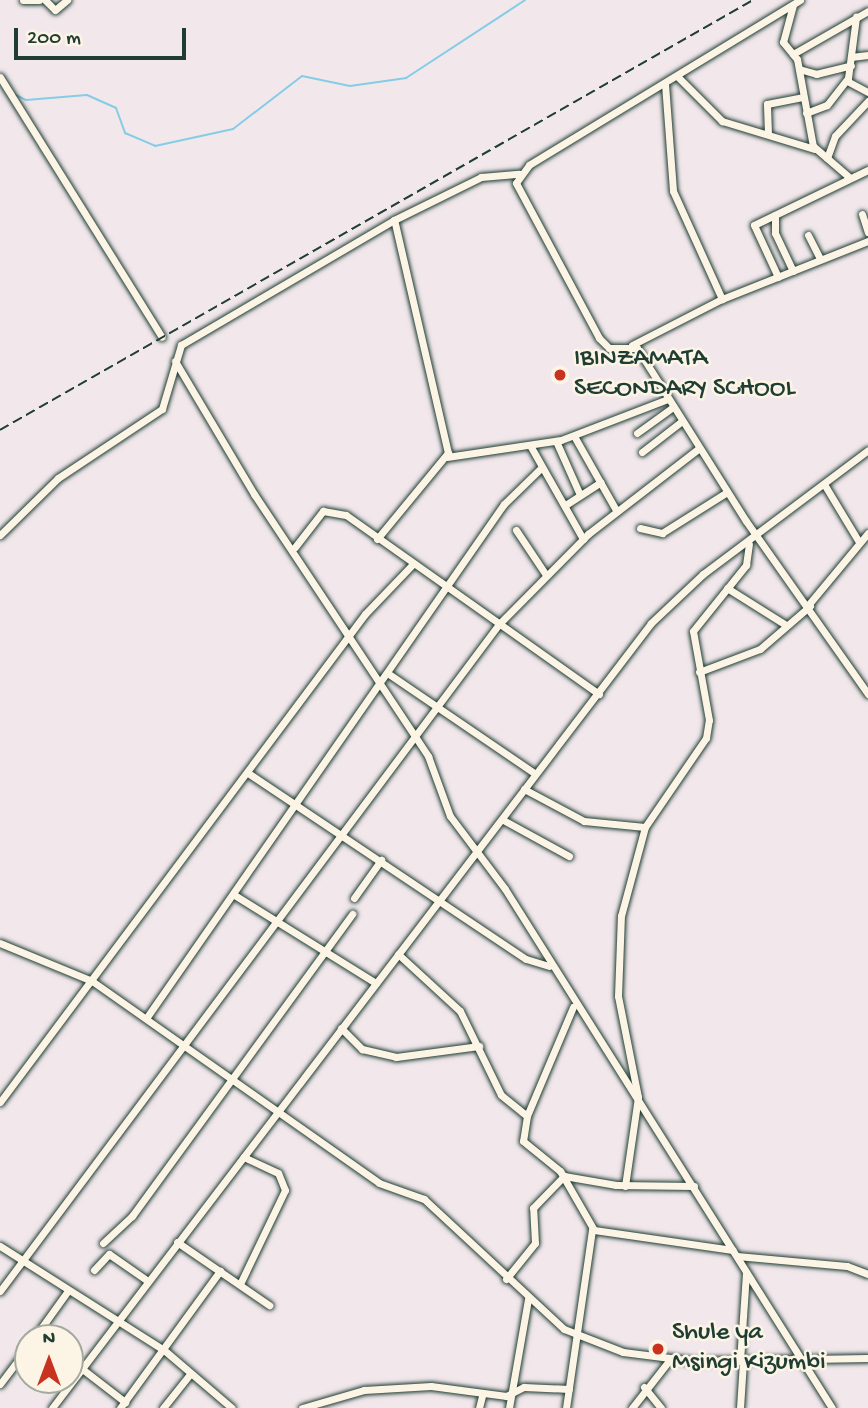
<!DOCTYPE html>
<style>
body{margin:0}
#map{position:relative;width:868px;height:1408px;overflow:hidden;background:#f2e8ec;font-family:"Gochi Hand",sans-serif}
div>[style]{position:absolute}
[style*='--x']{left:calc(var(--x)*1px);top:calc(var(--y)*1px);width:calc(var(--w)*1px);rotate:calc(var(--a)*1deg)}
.stream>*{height:2px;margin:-1px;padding:0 1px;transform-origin:1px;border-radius:1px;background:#85cce6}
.roads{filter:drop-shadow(0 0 2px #1f3d34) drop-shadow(0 0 2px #1f3d34)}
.minor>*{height:7px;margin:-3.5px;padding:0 3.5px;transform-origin:3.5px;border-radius:3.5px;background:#fcf5e5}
.rail>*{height:2px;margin-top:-1px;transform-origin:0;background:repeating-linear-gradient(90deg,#1f3d34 0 10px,transparent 0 15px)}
.dots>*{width:19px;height:19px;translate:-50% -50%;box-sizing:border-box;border:4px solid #fcf5e5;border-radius:50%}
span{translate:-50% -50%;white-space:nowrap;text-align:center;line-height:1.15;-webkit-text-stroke:5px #fcf5e5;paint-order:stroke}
.poi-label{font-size:26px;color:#1f3d34}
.left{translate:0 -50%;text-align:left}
.north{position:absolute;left:14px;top:1324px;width:70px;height:70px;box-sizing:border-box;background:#fcf5e5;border:2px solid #a4ab9e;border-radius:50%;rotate:0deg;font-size:19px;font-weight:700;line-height:28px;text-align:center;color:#1f3d34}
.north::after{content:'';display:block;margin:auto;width:24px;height:32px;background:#c8321e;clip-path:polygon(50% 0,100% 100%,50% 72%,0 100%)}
.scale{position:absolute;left:14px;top:28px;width:172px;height:32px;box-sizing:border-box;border:4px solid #1f3d34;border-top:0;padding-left:9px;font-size:21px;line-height:24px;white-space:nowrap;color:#1f3d34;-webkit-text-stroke:5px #fcf5e5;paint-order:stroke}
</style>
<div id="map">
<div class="stream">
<i style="--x:14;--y:94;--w:13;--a:27"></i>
<i style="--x:26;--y:100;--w:61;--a:-4.7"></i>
<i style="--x:87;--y:95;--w:32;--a:24"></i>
<i style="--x:116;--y:108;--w:27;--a:70"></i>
<i style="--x:125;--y:133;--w:33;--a:23"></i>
<i style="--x:155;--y:146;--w:80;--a:-12.3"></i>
<i style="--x:233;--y:129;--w:87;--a:-37.5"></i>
<i style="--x:302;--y:76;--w:49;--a:11.8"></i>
<i style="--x:350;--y:86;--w:57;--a:-8.1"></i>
<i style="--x:406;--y:78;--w:142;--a:-33.2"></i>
</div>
<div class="roads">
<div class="minor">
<i style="--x:23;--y:0;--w:16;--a:0"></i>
<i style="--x:45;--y:0;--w:14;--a:45"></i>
<i style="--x:55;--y:10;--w:16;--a:-40"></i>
<i style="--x:800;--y:0;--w:317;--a:148.7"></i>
<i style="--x:529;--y:165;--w:22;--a:126"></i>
<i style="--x:516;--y:183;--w:176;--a:61.8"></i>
<i style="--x:599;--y:338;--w:14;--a:45"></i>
<i style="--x:609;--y:348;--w:28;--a:0"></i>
<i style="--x:637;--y:348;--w:204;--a:57.8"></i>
<i style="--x:746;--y:521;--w:212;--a:54.8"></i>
<i style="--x:793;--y:5;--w:38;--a:105"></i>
<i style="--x:783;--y:42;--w:22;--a:51"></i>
<i style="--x:797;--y:59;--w:88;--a:79.6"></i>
<i style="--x:813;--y:146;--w:48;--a:40.7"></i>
<i style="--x:793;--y:54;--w:86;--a:-29.8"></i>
<i style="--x:851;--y:57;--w:17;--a:-7"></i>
<i style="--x:799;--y:69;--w:18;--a:16"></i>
<i style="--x:816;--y:74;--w:36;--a:-14"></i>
<i style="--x:677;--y:76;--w:64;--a:45"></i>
<i style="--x:722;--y:121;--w:97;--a:16.8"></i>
<i style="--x:0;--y:77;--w:306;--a:58.1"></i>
<i style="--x:847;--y:81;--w:24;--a:28"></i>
<i style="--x:665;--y:84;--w:107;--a:85.7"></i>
<i style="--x:673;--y:191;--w:119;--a:65.6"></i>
<i style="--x:806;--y:113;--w:22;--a:-21"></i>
<i style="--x:827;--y:105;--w:34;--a:-52"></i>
<i style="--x:848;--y:78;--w:62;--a:-82.5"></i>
<i style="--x:768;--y:134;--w:30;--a:-92"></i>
<i style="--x:767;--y:104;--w:36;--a:-11"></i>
<i style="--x:827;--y:158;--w:23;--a:-70"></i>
<i style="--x:835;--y:136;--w:48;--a:-46.7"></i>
<i style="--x:862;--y:214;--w:19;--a:72"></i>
<i style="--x:775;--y:215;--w:18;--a:90"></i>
<i style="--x:775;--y:233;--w:42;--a:64.7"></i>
<i style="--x:808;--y:235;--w:27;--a:63"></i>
<i style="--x:778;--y:277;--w:57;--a:-114.8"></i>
<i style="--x:754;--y:225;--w:127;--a:-25.8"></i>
<i style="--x:632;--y:345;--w:101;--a:-27.1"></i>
<i style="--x:722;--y:299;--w:157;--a:-21.7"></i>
<i style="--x:175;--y:361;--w:155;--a:59.3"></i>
<i style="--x:254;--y:494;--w:315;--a:56.4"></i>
<i style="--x:428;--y:756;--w:64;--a:69.9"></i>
<i style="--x:450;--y:816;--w:91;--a:53"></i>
<i style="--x:505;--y:889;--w:613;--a:57.79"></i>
<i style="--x:637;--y:433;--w:44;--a:-35.8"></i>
<i style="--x:574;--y:436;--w:85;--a:60.4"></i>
<i style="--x:556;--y:441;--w:59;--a:66"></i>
<i style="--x:531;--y:447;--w:106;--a:60.5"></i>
<i style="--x:642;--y:452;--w:51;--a:-37.8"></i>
<i style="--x:447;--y:457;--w:115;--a:-8.5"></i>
<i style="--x:561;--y:440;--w:115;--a:-21"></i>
<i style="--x:824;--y:484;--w:68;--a:58.9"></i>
<i style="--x:567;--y:504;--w:40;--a:-32.9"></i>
<i style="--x:640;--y:528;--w:23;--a:13"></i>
<i style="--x:662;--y:533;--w:77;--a:-32.2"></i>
<i style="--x:516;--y:530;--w:54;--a:56.3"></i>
<i style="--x:0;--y:535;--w:81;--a:-44.5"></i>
<i style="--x:58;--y:478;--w:125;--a:-33.6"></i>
<i style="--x:162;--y:409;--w:67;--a:-73.5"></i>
<i style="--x:181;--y:345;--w:247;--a:-30.4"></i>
<i style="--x:394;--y:220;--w:97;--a:-26.3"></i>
<i style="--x:481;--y:177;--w:38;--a:-5"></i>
<i style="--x:377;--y:539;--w:112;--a:-50.5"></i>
<i style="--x:448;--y:453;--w:239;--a:-103"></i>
<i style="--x:295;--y:547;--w:46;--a:-52.1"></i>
<i style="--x:323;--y:511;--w:23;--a:10"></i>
<i style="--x:346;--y:515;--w:310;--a:35.3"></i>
<i style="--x:727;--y:588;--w:70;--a:32.1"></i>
<i style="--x:809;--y:604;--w:92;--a:-50.3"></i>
<i style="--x:699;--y:672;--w:65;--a:-20.7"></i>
<i style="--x:760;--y:649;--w:66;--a:-40.7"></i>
<i style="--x:389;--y:674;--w:176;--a:34.3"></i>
<i style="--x:248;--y:773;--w:334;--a:33.8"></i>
<i style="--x:526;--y:959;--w:24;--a:17"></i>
<i style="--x:524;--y:789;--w:68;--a:28.1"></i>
<i style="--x:584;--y:821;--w:61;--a:5.6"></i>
<i style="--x:505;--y:821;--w:73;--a:28.7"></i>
<i style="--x:236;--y:896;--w:165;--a:31.9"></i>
<i style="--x:354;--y:898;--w:47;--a:-54.6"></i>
<i style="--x:0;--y:943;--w:100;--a:22.4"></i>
<i style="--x:92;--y:981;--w:351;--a:35.1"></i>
<i style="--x:379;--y:1183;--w:48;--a:19.6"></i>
<i style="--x:424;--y:1199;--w:191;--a:42.9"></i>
<i style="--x:564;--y:1329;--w:63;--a:21.3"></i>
<i style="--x:623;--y:1352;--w:71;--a:7.3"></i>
<i style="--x:693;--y:1361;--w:175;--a:-1"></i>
<i style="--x:398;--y:954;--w:84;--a:42.6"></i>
<i style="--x:460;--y:1011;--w:93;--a:64"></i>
<i style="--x:501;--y:1095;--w:33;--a:39"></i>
<i style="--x:573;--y:1007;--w:118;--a:112.9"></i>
<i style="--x:527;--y:1116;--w:25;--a:99"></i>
<i style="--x:523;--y:1141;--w:48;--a:39"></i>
<i style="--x:560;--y:1171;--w:68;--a:60"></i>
<i style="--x:594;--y:1230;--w:140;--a:8.2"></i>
<i style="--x:147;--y:1017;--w:625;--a:-55.17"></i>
<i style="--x:504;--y:504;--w:52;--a:-44.2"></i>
<i style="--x:341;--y:1028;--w:30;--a:45"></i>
<i style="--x:362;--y:1049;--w:35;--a:13"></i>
<i style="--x:396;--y:1057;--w:84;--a:-7.5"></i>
<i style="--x:0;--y:1102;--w:609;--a:-53.21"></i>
<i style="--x:365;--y:614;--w:69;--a:-46.2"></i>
<i style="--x:625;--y:1186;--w:90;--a:-81.7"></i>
<i style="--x:638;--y:1097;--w:103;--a:-101.2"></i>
<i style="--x:618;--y:996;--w:80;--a:-87.9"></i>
<i style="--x:621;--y:916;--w:92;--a:-74.9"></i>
<i style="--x:645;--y:827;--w:108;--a:-55.6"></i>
<i style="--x:706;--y:738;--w:18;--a:-81"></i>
<i style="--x:709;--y:720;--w:90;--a:-100.2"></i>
<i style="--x:693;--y:631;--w:85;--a:-51.2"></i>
<i style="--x:746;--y:565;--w:21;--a:-82"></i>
<i style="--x:177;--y:1242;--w:112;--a:34.4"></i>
<i style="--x:103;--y:1243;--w:40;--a:-43"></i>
<i style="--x:132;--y:1216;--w:374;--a:-53.9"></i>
<i style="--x:0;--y:1246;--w:194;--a:32.4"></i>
<i style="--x:164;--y:1350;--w:89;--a:40.5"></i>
<i style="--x:737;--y:1256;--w:110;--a:5.2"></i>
<i style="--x:847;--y:1266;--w:22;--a:21"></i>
<i style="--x:94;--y:1270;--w:22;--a:-47"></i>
<i style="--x:109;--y:1254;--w:47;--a:34.7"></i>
<i style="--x:506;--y:1279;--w:46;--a:-51.1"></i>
<i style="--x:535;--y:1243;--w:35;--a:-93"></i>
<i style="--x:533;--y:1208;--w:45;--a:-45.9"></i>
<i style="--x:564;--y:1176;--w:53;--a:9.8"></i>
<i style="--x:616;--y:1185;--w:78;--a:0.7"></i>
<i style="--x:240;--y:1284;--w:104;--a:-64.4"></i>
<i style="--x:285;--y:1190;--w:18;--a:-112"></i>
<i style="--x:278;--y:1173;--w:38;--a:-155"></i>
<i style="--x:0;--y:1291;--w:833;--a:-53.2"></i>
<i style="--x:499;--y:624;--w:127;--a:-45.3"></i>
<i style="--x:588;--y:534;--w:139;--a:-37.7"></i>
<i style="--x:34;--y:1338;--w:57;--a:-54.3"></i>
<i style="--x:740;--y:1361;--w:88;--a:-86.1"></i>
<i style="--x:81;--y:1368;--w:56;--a:37.7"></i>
<i style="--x:0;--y:1384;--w:46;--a:-52.9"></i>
<i style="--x:644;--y:1387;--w:27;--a:51"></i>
<i style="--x:52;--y:1408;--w:987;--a:-52.65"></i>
<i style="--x:651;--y:623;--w:71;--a:-43.3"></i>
<i style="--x:703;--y:574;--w:206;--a:-36.9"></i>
<i style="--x:120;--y:1408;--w:170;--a:-53.9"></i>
<i style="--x:163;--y:1408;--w:43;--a:-51.5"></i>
<i style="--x:302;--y:1408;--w:65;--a:-16.2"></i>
<i style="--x:364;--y:1390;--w:67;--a:-3.4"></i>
<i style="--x:431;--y:1386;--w:76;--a:7.6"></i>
<i style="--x:506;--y:1396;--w:20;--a:-27"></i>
<i style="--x:524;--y:1387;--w:45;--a:2.5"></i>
<i style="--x:479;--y:1408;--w:12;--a:-76"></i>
<i style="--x:509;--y:1408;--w:111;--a:-80.1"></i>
<i style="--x:566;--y:1408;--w:181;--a:-81.7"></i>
<i style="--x:632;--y:1408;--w:63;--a:-52"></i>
<i style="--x:740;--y:1408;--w:47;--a:-86.3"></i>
</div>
</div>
<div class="rail">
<i style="--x:0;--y:430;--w:867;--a:-29.73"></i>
</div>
<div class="dots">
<i style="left:560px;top:375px;background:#c8321e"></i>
<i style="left:658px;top:1349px;background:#c8321e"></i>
</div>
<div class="poi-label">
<span class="left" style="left:574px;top:375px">IBINZAMATA<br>SECONDARY SCHOOL</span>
<span class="left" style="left:672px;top:1349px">Shule ya<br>Msingi Kizumbi</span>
</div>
<div class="north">N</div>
<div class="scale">200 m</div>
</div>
